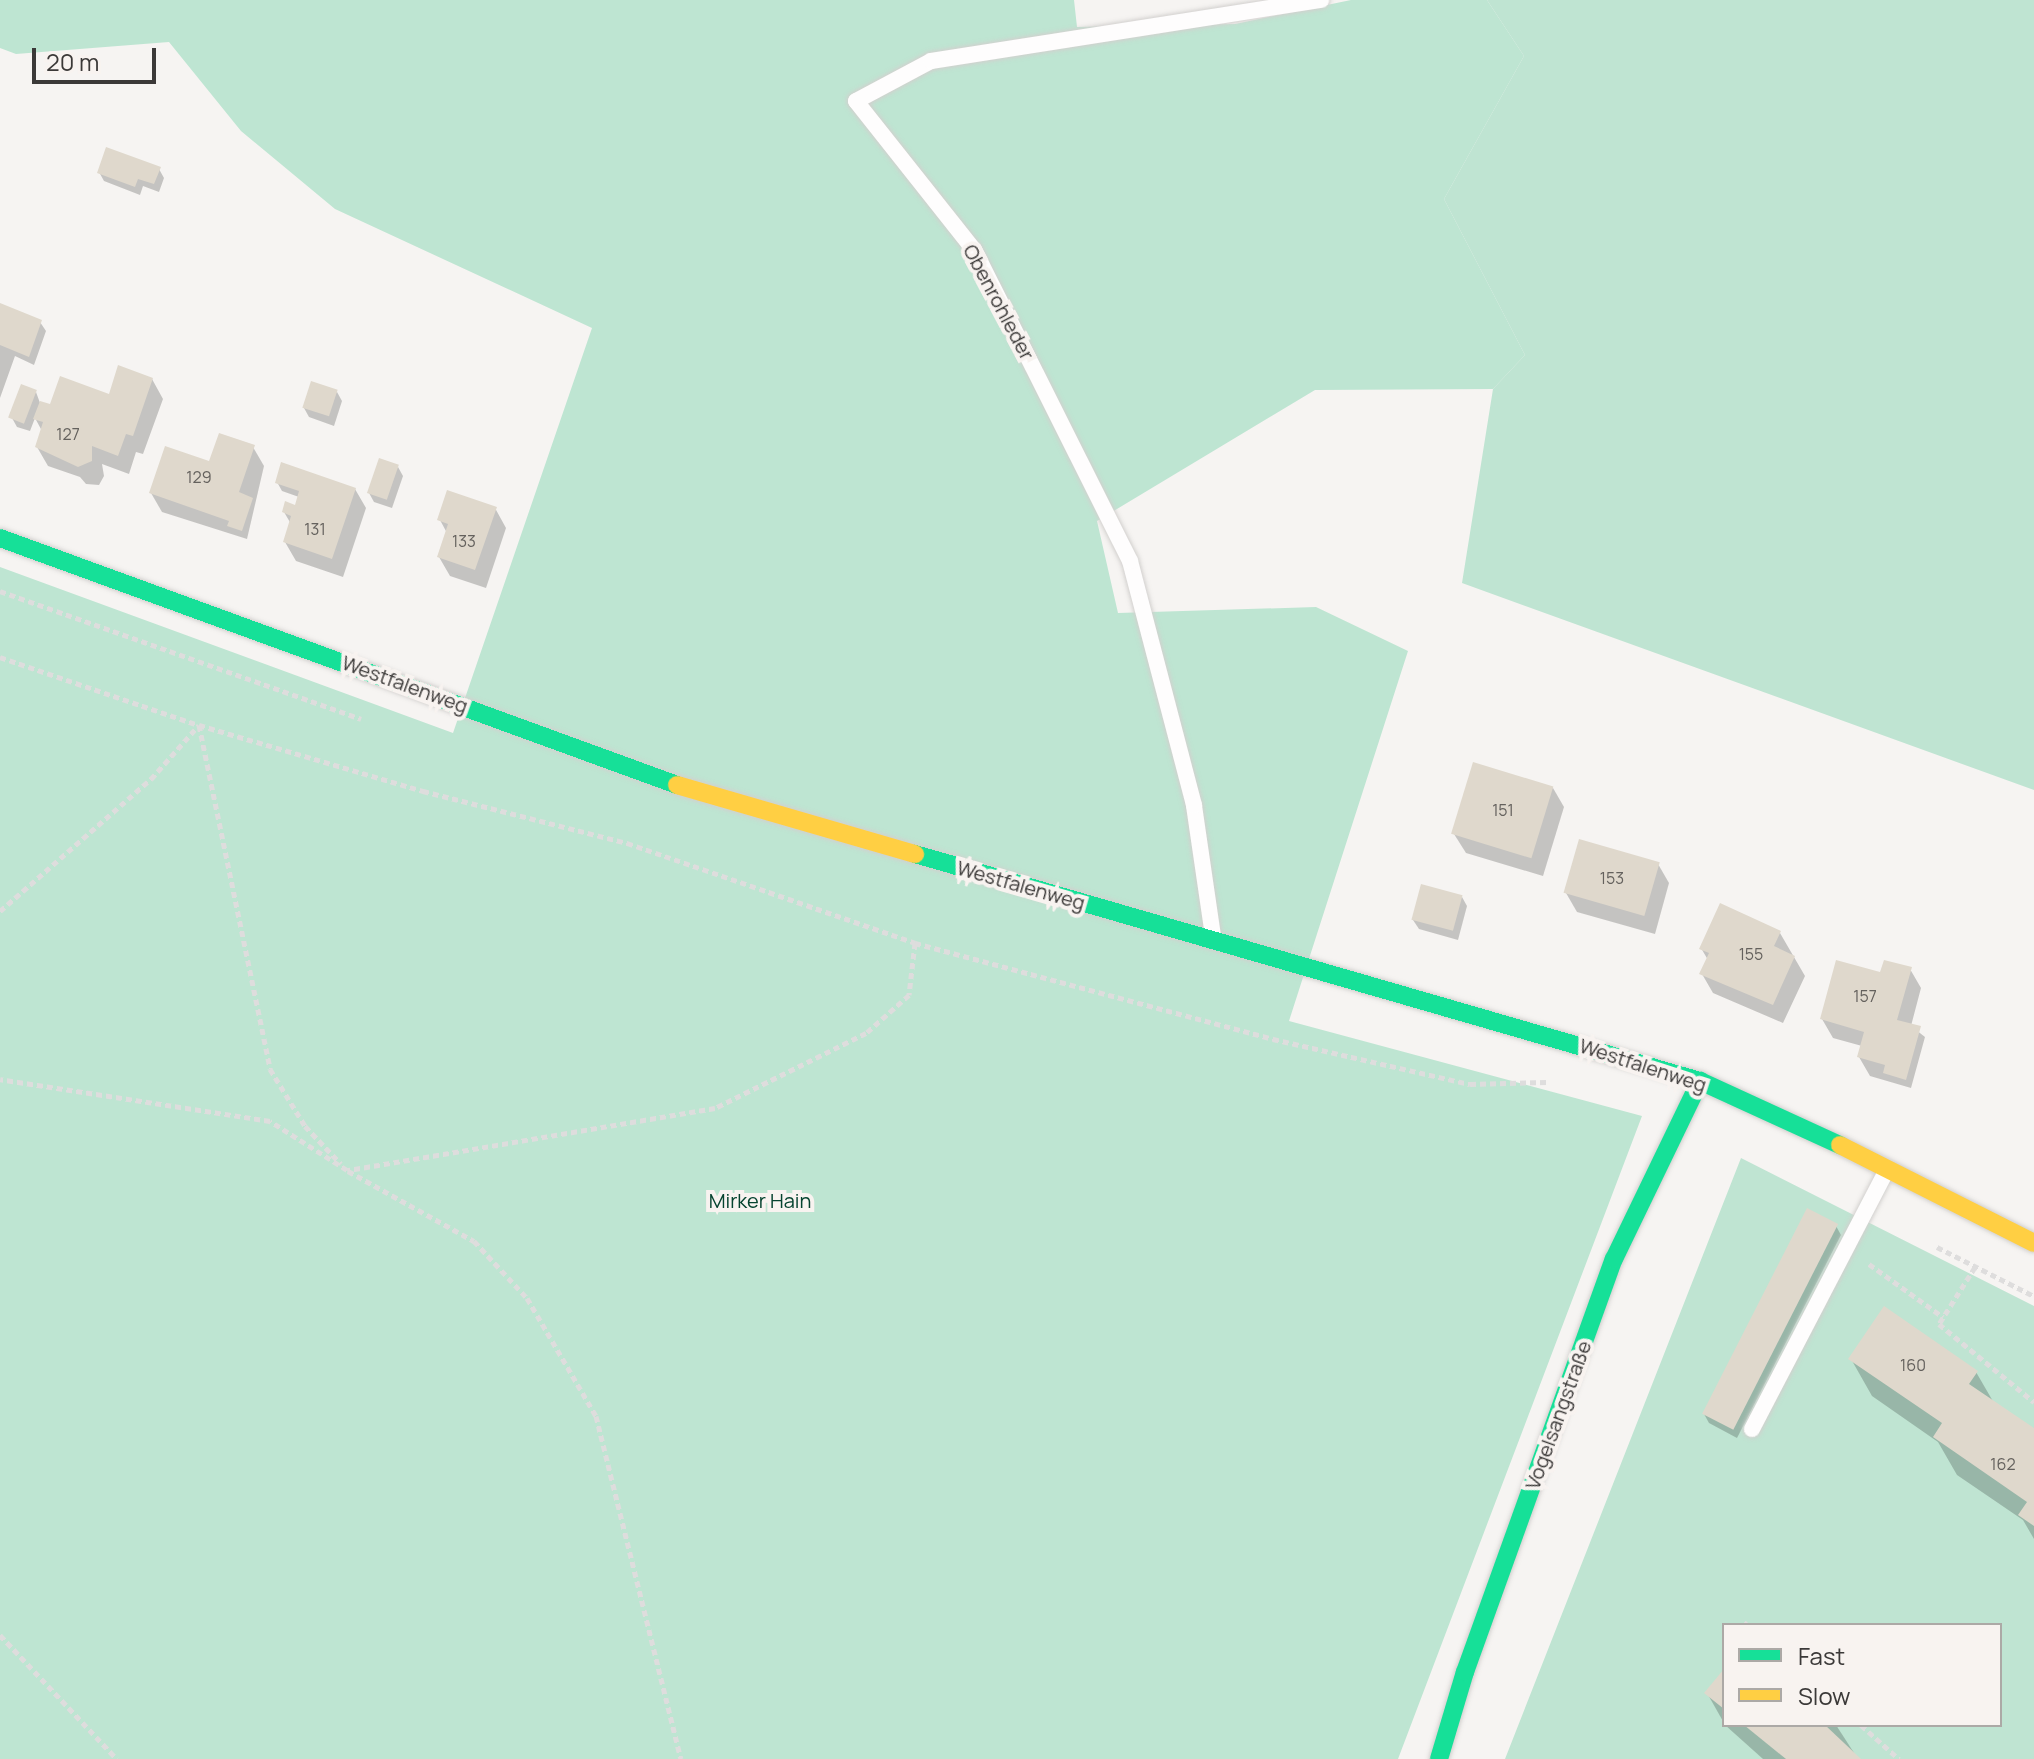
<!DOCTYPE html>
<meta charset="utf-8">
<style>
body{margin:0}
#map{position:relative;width:2034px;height:1759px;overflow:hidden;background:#f6f4f2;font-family:Manrope,sans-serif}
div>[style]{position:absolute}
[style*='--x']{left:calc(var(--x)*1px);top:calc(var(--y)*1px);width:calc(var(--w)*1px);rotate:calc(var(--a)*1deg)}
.green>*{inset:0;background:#bfe4d2}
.forest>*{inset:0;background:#bee5d2}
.shadow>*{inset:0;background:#0003}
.building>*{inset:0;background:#dfd8cc;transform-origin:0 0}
.path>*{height:5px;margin-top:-2.5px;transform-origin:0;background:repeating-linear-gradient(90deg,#dedddd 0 6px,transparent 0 10px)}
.roads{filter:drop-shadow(0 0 2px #d2d0ce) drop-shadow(0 0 2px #d2d0ce)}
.lane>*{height:16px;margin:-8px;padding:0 8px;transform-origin:8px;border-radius:8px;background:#fefdfd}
.fast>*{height:18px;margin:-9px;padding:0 9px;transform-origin:9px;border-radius:9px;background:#16e098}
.slow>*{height:18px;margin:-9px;padding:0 9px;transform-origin:9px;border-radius:9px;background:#ffcf43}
span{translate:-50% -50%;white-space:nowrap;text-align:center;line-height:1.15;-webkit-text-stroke:8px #f8f3f0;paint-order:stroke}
.number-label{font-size:16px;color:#64615d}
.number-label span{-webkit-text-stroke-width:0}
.street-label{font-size:20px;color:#3b3938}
.park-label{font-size:20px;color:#05432f}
.legend{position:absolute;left:1722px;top:1623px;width:280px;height:104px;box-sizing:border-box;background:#f8f3f0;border:2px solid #aca9a6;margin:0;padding:10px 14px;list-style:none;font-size:24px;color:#3b3938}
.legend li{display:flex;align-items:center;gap:16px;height:40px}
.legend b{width:40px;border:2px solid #aca9a6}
.scale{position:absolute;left:32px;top:48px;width:124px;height:36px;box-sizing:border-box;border:4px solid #3b3938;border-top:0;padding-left:10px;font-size:24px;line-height:28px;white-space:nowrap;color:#3b3938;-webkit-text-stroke:6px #f8f3f0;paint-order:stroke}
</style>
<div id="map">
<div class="green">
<i style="clip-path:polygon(1487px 0,2034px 0,2034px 790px,1462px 583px,1493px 389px,1525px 355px,1444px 199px,1524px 56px)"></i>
<i style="clip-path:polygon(evenodd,1741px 1158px,2034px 1306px,2034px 1759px,1505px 1759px,1741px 1158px,1724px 1625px,2000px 1625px,2000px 1725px,1724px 1725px,1724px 1625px)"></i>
</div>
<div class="forest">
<i style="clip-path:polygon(0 0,1074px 0,1077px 27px,1235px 24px,1351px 0,1487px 0,1524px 56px,1444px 199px,1525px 355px,1493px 389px,1315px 390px,1097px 521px,1118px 613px,1316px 607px,1408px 651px,1289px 1021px,1642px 1116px,1398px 1759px,0 1759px,0 567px,453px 733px,592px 328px,335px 209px,241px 131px,169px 42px,16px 54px,0 48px)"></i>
</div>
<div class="shadow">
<i style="clip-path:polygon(159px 169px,164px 178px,159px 192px,143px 186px,140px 195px,104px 181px,99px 172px)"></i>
<i style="clip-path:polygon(0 305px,40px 322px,46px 331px,34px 365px,15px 356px,0 398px)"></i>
<i style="clip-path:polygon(152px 379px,163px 399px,143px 454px,136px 452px,129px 474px,102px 464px,104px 476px,99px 485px,86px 484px,80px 477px,48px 466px,37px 447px,42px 431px,35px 418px,30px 431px,17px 427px,12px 418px,36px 392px,40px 403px,51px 407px,110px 397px)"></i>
<i style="clip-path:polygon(337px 392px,342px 401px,334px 426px,309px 417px,304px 408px)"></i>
<i style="clip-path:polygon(253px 447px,264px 466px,247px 539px,162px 512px,151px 493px)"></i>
<i style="clip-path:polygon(398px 467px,403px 476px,392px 508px,374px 502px,369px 493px)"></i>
<i style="clip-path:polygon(277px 482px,355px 489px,366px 508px,343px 577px,296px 561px,285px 542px,291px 524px,284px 512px,296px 507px,299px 497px,282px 491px)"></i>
<i style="clip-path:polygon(495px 508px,506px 528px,486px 588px,450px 576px,439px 557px,447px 533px,440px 520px)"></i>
<i style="clip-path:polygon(1553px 788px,1564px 807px,1543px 876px,1466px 853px,1454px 834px)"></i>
<i style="clip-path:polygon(1658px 864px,1669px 883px,1655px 934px,1577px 912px,1566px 893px)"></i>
<i style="clip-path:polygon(1462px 897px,1467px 906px,1458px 940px,1419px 929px,1413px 920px)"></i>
<i style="clip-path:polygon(1780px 933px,1805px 976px,1783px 1023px,1713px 993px,1702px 974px,1708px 960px,1701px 948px)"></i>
<i style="clip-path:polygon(1910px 969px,1921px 988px,1911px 1026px,1925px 1037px,1911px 1088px,1870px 1076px,1859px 1057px,1862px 1046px,1833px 1038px,1822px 1019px,1881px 975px)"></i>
<i style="clip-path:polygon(1836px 1226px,1841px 1235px,1737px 1438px,1709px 1423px,1704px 1414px)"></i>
<i style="clip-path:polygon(1851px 1359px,1976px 1372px,1994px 1403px,2034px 1431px,2034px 1539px,2023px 1520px,1957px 1475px,1938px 1442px,1872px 1396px)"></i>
<i style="clip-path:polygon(1724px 1672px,1724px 1723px,1707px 1693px)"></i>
<i style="clip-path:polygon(1725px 1725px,1836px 1725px,1858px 1759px,1763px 1759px)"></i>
</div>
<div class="building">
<i style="clip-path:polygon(106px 147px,161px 167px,154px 184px,138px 179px,135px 187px,97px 173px)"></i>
<i style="clip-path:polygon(0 303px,42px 320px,29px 357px,0 345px)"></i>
<i style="clip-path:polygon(118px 365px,153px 378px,133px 436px,126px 434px,118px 456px,92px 446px,92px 461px,78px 467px,35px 447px,43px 422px,33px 419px,40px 401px,50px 404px,60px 376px,109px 394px)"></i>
<i style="left:311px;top:381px;width:28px;height:28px;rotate:18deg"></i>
<i style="left:21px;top:384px;width:17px;height:36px;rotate:21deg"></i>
<i style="clip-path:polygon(219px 433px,255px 445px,239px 492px,253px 498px,242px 531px,227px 526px,229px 521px,149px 493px,165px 446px,209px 461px)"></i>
<i style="left:379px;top:458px;width:21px;height:37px;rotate:19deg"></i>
<i style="clip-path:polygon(281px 462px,356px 488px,332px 559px,283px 542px,291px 516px,282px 512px,285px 501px,295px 505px,299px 491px,275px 483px)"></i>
<i style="clip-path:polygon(447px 490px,497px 507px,475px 570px,437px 557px,448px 524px,437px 520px)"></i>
<i style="left:1473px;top:762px;width:84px;height:75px;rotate:17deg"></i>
<i style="left:1579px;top:839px;width:84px;height:56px;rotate:16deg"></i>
<i style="left:1421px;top:884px;width:43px;height:37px;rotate:15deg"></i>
<i style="clip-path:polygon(1720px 903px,1781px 931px,1774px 946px,1795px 956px,1773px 1005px,1699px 974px,1709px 953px,1699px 949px)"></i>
<i style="clip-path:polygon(1836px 960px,1880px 972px,1884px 960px,1912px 967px,1897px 1020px,1921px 1026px,1906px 1080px,1883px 1073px,1885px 1065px,1857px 1057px,1864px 1032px,1820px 1019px)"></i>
<i style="left:1807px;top:1208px;width:35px;height:231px;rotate:27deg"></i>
<i style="clip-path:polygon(1884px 1306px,1978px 1371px,1969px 1384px,2034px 1428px,2034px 1526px,2018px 1515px,2027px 1502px,1933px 1437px,1942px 1423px,1848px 1359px)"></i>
<i style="clip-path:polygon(1724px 1669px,1724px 1709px,1704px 1693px)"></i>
<i style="clip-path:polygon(1744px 1725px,1825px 1725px,1861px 1759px,1786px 1759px)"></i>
</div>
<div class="path">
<i style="--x:0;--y:591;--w:383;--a:19.5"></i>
<i style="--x:0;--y:657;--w:210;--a:18.9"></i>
<i style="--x:199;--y:725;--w:234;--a:16.4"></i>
<i style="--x:423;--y:791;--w:211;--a:14.3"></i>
<i style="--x:627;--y:843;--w:305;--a:19.1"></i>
<i style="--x:915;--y:943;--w:52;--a:96.6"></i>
<i style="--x:909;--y:995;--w:57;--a:138.5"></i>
<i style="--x:866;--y:1033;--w:169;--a:153.6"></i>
<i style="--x:715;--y:1108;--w:373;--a:170.4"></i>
<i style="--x:347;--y:1170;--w:91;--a:-147.5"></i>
<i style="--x:270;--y:1121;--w:273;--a:-171.2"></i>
<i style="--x:0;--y:911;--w:201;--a:-41.2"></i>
<i style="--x:151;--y:779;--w:72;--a:-48.4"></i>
<i style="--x:199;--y:725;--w:351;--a:78.3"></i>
<i style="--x:270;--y:1069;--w:67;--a:58.4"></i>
<i style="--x:305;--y:1126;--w:52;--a:46.5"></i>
<i style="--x:915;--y:943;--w:371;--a:15"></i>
<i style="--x:1273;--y:1039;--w:202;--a:12.9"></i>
<i style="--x:1470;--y:1084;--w:78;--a:-1.5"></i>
<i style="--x:348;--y:1171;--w:144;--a:29.1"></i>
<i style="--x:474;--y:1241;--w:78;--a:47.1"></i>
<i style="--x:527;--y:1298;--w:137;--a:59.7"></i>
<i style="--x:596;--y:1416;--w:353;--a:76.1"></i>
<i style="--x:1937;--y:1247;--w:109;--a:26.8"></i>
<i style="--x:1869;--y:1264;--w:91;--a:35.6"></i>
<i style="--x:1975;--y:1267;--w:67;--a:122.3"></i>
<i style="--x:1939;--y:1324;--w:123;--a:39.4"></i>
<i style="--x:1744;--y:1622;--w:4;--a:45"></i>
<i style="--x:0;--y:1635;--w:170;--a:46.7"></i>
<i style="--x:1861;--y:1725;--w:51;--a:41.8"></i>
</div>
<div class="roads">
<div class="lane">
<i style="--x:1213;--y:936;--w:132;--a:-98.3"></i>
<i style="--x:1194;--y:805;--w:252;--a:-104.7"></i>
<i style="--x:1130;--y:561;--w:348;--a:-116.6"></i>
<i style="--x:974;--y:250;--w:190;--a:-128.4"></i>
<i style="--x:856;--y:101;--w:85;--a:-28.1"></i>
<i style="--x:931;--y:61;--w:395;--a:-8.9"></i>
<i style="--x:1752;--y:1429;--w:292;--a:-62.5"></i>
</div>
<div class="fast">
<i style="--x:0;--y:538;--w:721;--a:20.04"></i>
<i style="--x:915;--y:854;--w:817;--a:16.13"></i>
<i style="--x:1700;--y:1081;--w:154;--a:24.6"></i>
<i style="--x:1439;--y:1759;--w:91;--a:-73.4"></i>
<i style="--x:1465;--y:1672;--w:439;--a:-70.2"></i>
<i style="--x:1614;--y:1259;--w:198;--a:-64.2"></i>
</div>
<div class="slow">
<i style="--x:677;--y:785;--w:248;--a:16.2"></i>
<i style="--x:1840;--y:1145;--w:217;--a:26.8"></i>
</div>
</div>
<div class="number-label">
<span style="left:68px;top:434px">127</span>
<span style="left:199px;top:477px">129</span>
<span style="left:315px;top:529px">131</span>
<span style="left:464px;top:541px">133</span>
<span style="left:1503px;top:810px">151</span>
<span style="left:1612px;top:878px">153</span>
<span style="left:1751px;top:954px">155</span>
<span style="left:1865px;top:996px">157</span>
<span style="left:1913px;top:1365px">160</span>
<span style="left:2003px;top:1464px">162</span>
</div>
<div class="street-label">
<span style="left:999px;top:302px;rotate:62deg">Obenrohleder</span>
<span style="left:405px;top:684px;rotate:20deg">Westfalenweg</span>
<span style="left:1021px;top:885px;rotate:16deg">Westfalenweg</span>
<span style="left:1643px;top:1065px;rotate:18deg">Westfalenweg</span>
<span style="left:1558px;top:1415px;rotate:-70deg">Vogelsangstraße</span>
</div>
<div class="park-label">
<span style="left:760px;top:1200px">Mirker Hain</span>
</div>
<ul class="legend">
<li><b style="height:10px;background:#16e098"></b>Fast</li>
<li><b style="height:10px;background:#ffcf43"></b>Slow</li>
</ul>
<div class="scale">20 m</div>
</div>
